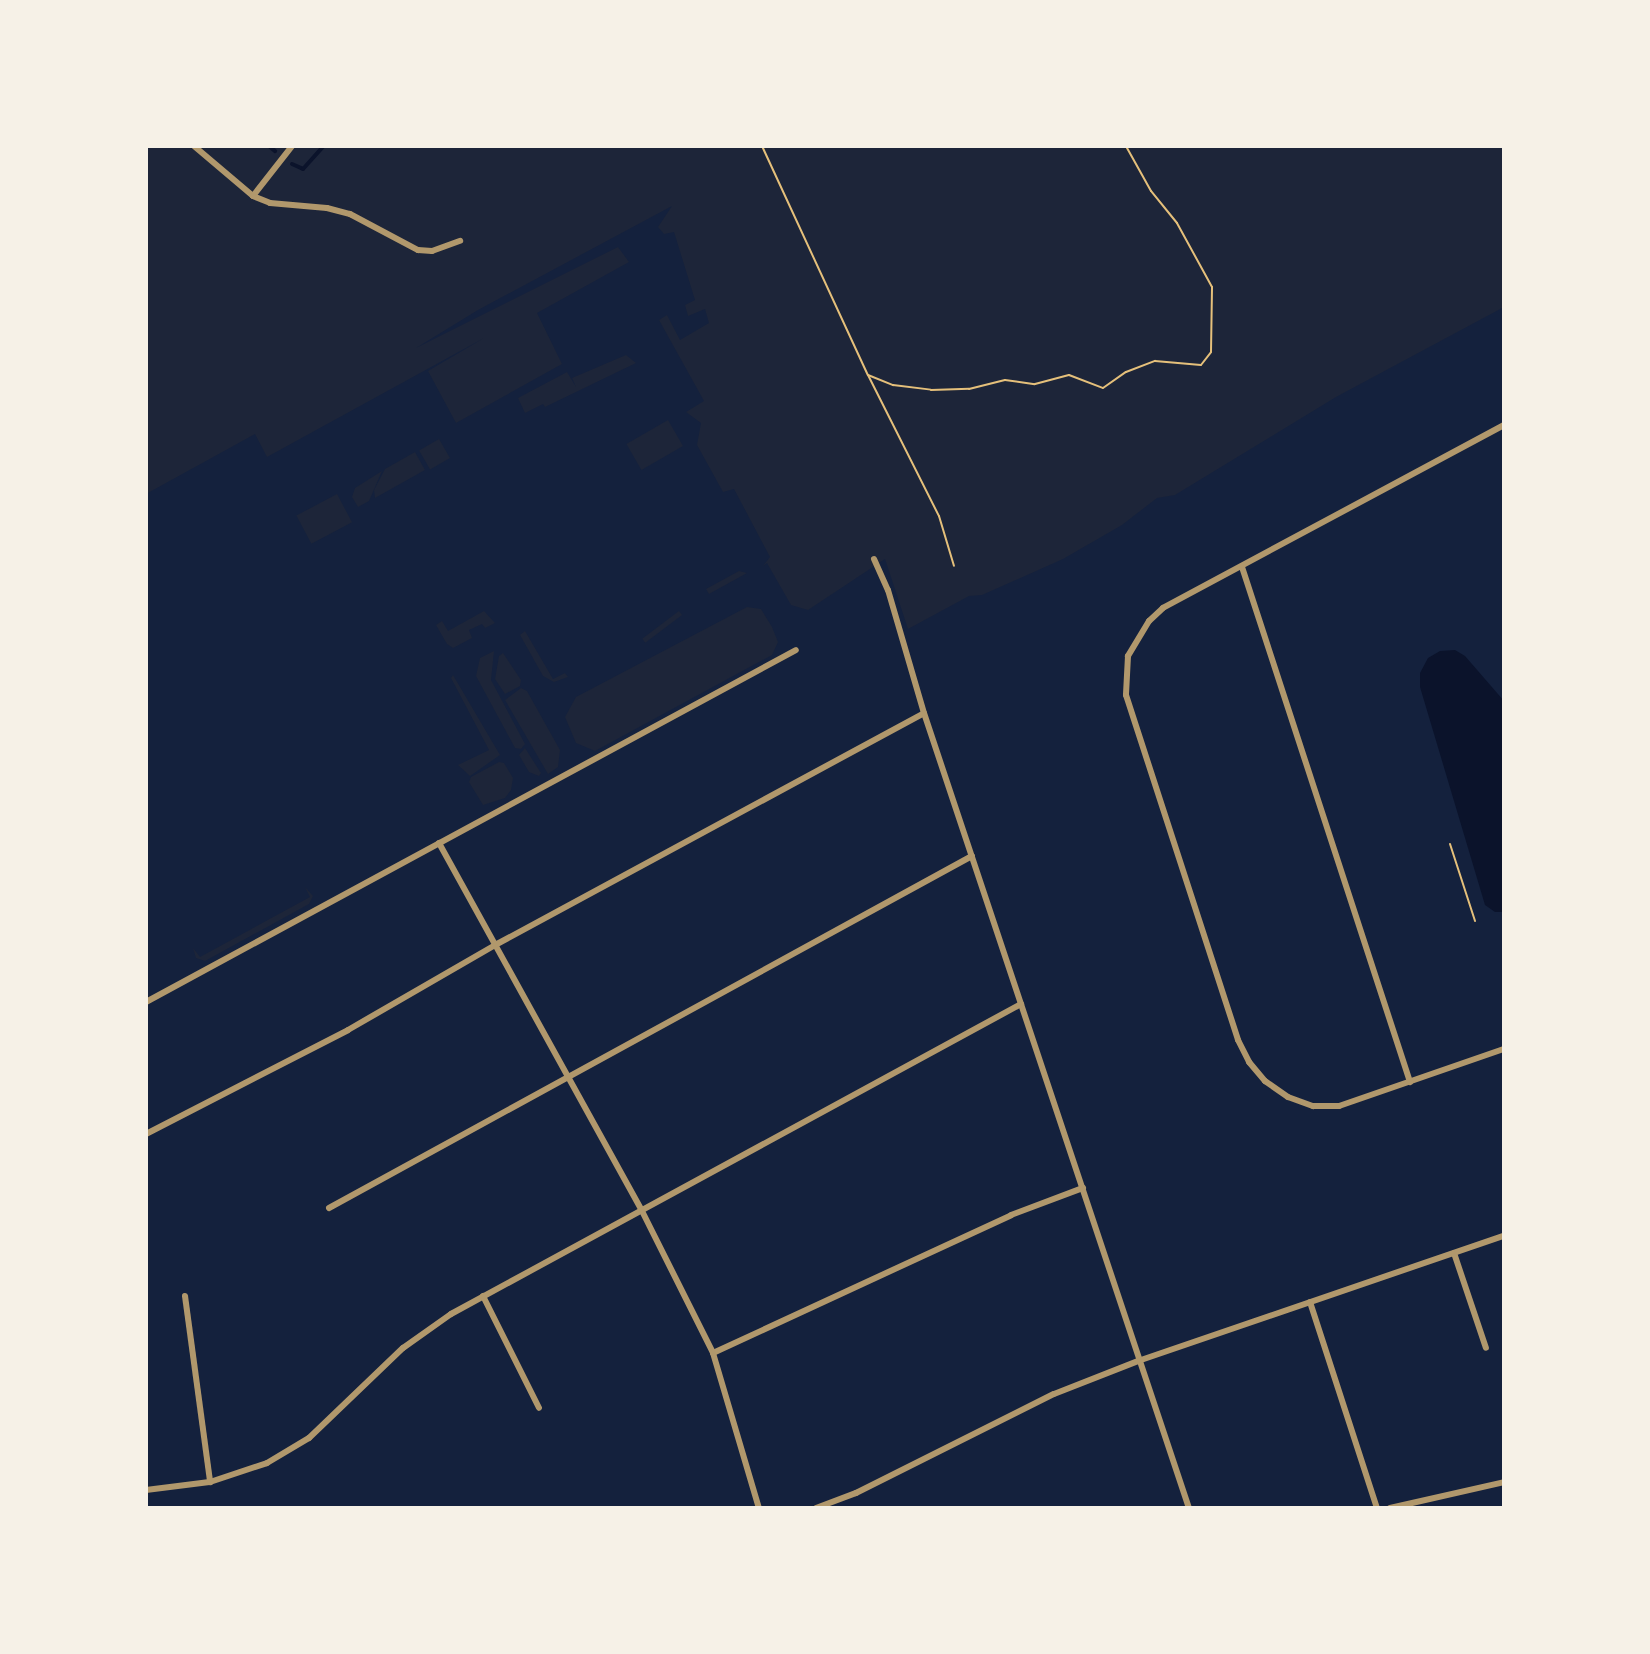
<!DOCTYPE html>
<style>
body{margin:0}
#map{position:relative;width:1650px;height:1654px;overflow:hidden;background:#14213d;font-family:"Noto Sans",sans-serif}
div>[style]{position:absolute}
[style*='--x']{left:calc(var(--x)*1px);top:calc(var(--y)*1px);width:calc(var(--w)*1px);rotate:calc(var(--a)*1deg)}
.green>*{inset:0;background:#1d2539;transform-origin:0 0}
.water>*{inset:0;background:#0b132b}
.stream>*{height:4px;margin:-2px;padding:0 2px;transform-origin:2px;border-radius:2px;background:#0b132b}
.path>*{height:2px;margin:-1px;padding:0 1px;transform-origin:1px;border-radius:1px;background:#e5c07b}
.minor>*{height:6px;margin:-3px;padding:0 3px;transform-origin:3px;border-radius:3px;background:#b1986c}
span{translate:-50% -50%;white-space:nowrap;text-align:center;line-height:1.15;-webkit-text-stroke:7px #f6f1e7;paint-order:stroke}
.frame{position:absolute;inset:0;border:148px solid #f6f1e7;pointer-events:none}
</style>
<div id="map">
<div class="green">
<i style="clip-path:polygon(146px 146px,1504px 146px,1504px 307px,1336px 397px,1175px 495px,1157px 498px,1122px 525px,1063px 559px,982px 595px,969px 596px,908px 629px,885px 559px,808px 610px,791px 605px,767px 563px,763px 566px,770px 557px,734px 489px,723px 492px,697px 445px,701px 423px,686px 412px,704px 401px,659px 320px,667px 315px,680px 340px,709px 323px,705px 309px,688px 316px,685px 305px,695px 300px,674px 232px,664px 234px,658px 227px,672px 206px,478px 310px,416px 348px,618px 247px,629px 262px,537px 313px,562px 364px,456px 423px,428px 371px,484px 338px,267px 457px,255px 434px,146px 494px)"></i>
<i style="clip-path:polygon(626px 355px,636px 363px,545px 407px,543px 404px,525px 413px,518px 398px,567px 372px,576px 387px,572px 378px)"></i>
<i style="left:668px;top:420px;width:30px;height:48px;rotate:60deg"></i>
<i style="left:439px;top:439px;width:22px;height:23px;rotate:60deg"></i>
<i style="clip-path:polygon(415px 452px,425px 470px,375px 498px,374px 490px,385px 469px)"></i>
<i style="clip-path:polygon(382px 471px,369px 501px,358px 507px,352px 497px,355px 488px)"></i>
<i style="left:337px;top:494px;width:32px;height:46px;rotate:62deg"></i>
<i style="clip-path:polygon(739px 571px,747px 573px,709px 594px,706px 589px)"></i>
<i style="clip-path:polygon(747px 607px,761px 609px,772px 627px,778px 642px,772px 655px,595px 751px,576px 743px,565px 717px,576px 697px)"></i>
<i style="clip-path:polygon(484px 611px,495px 623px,485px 628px,482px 624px,469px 630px,472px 638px,453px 648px,447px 644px,436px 625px,442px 621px,448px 631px)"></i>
<i style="left:679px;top:611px;width:5px;height:46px;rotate:53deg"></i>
<i style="clip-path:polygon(525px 631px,553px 679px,565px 673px,568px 677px,554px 682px,543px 676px,520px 635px)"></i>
<i style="clip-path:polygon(494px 651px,491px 680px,525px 744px,521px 749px,515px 748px,476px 676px,480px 658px)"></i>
<i style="clip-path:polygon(503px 653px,521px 680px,520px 686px,505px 694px,495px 679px,499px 656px)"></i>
<i style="clip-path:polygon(453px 675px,500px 755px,470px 776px,458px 765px,489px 750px,451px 678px)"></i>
<i style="clip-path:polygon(521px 688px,527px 691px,560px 750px,558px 767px,548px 774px,505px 700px)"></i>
<i style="clip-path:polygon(525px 748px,541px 773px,539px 776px,529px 772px,519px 755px)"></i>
<i style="clip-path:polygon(499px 762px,504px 763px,513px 778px,511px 790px,505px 798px,483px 805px,469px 782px,471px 777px)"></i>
<i style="clip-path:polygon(305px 887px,313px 896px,309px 904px,205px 961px,196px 958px,193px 948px,200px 957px,310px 897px)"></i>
</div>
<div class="water">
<i style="clip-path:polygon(1455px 650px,1465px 656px,1504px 701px,1504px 912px,1495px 912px,1485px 905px,1420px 687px,1420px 673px,1428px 658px,1440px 651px)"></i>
</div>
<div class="stream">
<i style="--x:269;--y:146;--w:8;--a:40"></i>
<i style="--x:292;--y:164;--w:12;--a:24"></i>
<i style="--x:303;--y:169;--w:31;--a:-48"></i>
</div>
<div class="path">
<i style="--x:762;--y:146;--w:252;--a:65.2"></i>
<i style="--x:868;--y:375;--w:158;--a:63.3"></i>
<i style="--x:939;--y:516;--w:52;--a:73.3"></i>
<i style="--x:868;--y:375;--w:27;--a:22"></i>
<i style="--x:893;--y:385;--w:38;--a:7"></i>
<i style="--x:931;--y:390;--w:38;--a:-2"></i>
<i style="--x:969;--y:389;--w:37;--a:-14"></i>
<i style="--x:1005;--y:380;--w:30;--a:8"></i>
<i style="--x:1035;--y:384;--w:35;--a:-15"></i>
<i style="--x:1069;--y:375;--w:36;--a:21"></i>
<i style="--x:1103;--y:388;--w:28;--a:-35"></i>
<i style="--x:1126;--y:372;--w:31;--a:-21"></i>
<i style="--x:1155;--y:361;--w:46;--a:5"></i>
<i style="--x:1201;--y:365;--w:16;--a:-52"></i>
<i style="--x:1211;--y:352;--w:65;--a:-89.1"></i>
<i style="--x:1212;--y:287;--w:73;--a:-118.7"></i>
<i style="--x:1177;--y:223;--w:41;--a:-129.1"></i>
<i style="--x:1151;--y:191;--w:51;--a:-119.1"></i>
<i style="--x:1450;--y:844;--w:81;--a:72"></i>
</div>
<div class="minor">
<i style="--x:194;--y:146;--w:77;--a:40.3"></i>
<i style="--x:253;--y:196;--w:18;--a:22"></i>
<i style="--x:270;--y:203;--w:57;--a:5"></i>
<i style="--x:327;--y:208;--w:24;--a:15"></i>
<i style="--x:350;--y:214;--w:77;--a:27.9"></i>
<i style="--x:418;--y:250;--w:14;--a:4"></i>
<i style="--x:432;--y:251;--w:30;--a:-20"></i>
<i style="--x:253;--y:196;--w:63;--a:-52"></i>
<i style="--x:1504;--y:425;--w:387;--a:151.8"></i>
<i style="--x:1163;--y:608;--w:19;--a:137"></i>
<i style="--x:1149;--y:621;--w:41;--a:121"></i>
<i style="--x:1128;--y:656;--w:39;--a:93"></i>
<i style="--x:1126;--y:695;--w:363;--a:72"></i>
<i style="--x:1238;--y:1040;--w:25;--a:63"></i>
<i style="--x:1249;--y:1062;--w:25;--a:50"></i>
<i style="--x:1265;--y:1081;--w:28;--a:35"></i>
<i style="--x:1288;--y:1097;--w:27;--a:20"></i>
<i style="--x:1313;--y:1106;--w:26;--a:0"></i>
<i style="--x:1339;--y:1106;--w:175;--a:-19.1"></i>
<i style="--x:874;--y:559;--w:34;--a:66"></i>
<i style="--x:888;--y:590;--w:128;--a:73.7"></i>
<i style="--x:924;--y:713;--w:838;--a:71.57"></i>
<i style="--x:1242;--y:567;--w:542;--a:71.93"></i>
<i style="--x:439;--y:843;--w:420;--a:61.1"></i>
<i style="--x:642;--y:1211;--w:159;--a:63.4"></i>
<i style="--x:713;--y:1353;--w:162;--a:73.5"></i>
<i style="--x:146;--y:1002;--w:739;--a:-28.44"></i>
<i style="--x:146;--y:1134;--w:227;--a:-27.2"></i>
<i style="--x:348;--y:1030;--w:172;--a:-30"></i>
<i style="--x:497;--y:944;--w:485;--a:-28.4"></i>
<i style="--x:329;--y:1208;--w:733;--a:-28.7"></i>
<i style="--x:1454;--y:1253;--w:100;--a:71.4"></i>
<i style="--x:185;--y:1296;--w:188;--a:82.3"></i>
<i style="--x:483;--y:1296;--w:125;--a:63.4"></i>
<i style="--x:1310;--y:1302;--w:217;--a:72"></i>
<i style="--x:713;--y:1353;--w:328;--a:-24.8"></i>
<i style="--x:1011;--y:1215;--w:77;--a:-20.6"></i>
<i style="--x:146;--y:1490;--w:64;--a:-7.1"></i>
<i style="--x:210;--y:1482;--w:60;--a:-18.4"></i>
<i style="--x:267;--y:1463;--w:49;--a:-30.8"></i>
<i style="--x:309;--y:1438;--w:130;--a:-43.8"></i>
<i style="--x:403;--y:1348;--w:59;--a:-35.3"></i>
<i style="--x:451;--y:1314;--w:649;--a:-28.54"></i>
<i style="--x:816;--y:1508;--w:43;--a:-20.6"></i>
<i style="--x:856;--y:1493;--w:221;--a:-26.6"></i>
<i style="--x:1054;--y:1394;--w:90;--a:-21.4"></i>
<i style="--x:1138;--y:1361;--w:387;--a:-18.9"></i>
<i style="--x:1390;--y:1508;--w:117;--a:-12.8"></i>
</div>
<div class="frame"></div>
</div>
